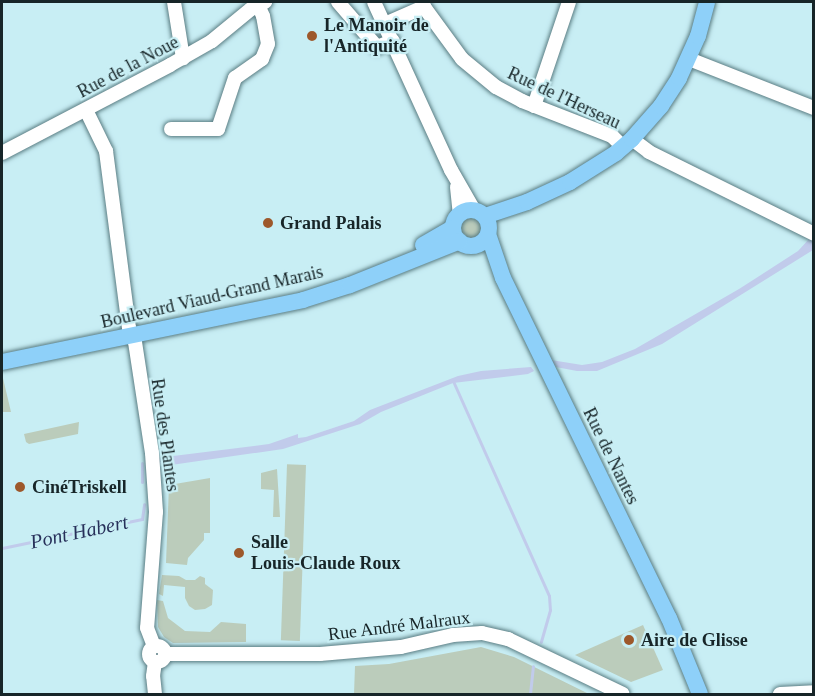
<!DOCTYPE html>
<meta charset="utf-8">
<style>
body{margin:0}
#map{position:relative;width:815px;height:696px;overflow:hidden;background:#c8eef4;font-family:"Times New Roman",serif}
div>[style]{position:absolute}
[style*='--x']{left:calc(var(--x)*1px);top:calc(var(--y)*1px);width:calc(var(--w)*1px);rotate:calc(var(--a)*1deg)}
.green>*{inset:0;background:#bcb;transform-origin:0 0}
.round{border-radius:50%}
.water>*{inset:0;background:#c1cbeb}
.stream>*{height:3px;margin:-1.5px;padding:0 1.5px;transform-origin:1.5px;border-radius:1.5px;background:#c1cbeb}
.roads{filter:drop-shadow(0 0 2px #5a7d83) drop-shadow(0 0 2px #5a7d83)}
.minor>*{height:14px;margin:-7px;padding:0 7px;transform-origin:7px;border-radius:7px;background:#fff}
.minor>.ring{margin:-7px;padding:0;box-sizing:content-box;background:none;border:14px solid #fff;border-radius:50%}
.major>*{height:16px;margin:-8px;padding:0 8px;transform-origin:8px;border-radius:8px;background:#8ed0f9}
.major>.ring{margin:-8px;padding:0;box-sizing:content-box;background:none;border:16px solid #8ed0f9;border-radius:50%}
.dots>*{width:16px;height:16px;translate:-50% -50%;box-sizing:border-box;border:3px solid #c8eef4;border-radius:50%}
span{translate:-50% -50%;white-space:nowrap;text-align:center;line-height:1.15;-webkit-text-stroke:4.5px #c8eef4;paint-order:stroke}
.poi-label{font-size:18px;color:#172528;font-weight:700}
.left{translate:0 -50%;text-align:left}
.street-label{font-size:18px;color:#172528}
.water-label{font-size:20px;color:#27305a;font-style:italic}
.frame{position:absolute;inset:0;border:3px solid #172528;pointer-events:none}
</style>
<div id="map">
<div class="green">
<i class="round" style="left:461px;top:218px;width:20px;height:20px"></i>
<i style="clip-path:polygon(2px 374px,11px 412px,2px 412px)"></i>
<i style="clip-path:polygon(79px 422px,78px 434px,29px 444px,26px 442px,24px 434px)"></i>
<i style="left:306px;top:465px;width:176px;height:19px;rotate:92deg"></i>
<i style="clip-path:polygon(277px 469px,280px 517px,273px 517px,274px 490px,261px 489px,261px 473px)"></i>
<i style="clip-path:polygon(210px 478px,210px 533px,204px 533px,204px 540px,188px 558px,187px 565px,166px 563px,169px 485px)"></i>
<i style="clip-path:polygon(162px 575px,179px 576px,186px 580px,195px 580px,200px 576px,205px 578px,205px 584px,213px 590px,212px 605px,205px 609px,195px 610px,189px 606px,185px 598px,185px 587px,164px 585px,163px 596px,159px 594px)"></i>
<i style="clip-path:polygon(157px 600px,163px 601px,168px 618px,185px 631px,210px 632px,221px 622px,246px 624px,246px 642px,173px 643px,164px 637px,158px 627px)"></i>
<i style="clip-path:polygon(643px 625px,663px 670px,631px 682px,575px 655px)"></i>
<i style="clip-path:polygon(481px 647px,514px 657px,589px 694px,354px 694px,355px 666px,389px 664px)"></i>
</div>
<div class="water">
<i style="clip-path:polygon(809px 239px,813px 241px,813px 250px,662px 344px,597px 371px,577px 371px,556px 367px,551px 360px,582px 365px,602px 362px,635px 349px,739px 289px,798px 251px)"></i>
<i style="clip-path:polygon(531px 367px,534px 371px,528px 374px,453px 383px,381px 412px,360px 424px,283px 449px,164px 466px,157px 462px,157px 458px,269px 444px,298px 434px,298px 438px,306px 437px,354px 421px,370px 410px,458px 376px,481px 371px)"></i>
</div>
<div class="stream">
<i style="--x:453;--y:381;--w:235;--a:65.9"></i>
<i style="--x:549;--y:596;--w:14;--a:86"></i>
<i style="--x:550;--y:610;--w:33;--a:106"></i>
<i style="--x:142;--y:463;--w:19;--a:90"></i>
<i style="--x:2;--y:548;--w:143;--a:-11.7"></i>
<i style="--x:142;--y:519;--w:15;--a:-82"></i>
<i style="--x:530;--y:694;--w:28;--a:-84"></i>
</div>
<div class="roads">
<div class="minor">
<i style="--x:174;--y:2;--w:57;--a:80.9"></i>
<i style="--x:338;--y:2;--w:60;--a:49.1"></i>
<i style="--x:377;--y:47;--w:17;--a:-21"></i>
<i style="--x:374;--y:2;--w:185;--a:65.4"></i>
<i style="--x:451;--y:170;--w:46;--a:60.1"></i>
<i style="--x:385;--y:24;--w:43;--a:-23.6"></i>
<i style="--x:424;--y:7;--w:64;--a:53.8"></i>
<i style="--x:462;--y:59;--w:44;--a:39.5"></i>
<i style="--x:496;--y:87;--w:30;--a:28"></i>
<i style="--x:522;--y:101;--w:97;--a:21.3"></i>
<i style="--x:612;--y:136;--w:16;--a:45"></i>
<i style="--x:689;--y:59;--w:134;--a:21.4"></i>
<i style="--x:534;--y:106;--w:110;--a:-71.4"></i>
<i style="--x:86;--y:110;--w:46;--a:64"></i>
<i style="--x:106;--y:151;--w:178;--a:82.6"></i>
<i style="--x:129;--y:328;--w:15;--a:67"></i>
<i style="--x:135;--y:342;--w:112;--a:81.3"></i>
<i style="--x:152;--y:453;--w:59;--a:86.1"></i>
<i style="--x:156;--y:512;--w:116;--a:94.4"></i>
<i style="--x:147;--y:628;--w:19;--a:69"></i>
<i style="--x:171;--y:129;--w:47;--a:0"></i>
<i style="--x:218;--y:129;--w:54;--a:-71.6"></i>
<i style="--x:235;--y:78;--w:33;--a:-35"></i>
<i style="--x:262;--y:59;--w:16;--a:-68"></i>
<i style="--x:268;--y:44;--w:28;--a:-100"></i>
<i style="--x:263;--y:16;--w:12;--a:-114"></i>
<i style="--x:632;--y:139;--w:21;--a:37"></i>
<i style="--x:649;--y:152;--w:184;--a:26.4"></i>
<i style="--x:2;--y:153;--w:190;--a:-27.6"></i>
<i style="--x:170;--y:65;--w:48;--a:-29.7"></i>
<i style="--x:212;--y:41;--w:50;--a:-39.4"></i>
<i style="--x:251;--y:9;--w:16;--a:-27"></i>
<i style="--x:457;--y:187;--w:27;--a:84"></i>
<i class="ring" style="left:149px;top:646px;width:2px;height:2px"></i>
<i style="--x:166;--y:654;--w:154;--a:0"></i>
<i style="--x:320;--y:654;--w:81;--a:-4.9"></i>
<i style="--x:401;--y:647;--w:53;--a:-13"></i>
<i style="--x:453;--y:635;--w:29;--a:-4"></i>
<i style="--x:482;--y:633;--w:27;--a:13"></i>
<i style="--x:508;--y:639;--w:127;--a:25.6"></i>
<i style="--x:155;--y:694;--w:18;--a:-96"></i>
<i style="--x:153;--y:676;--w:14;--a:-82"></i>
<i style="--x:780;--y:694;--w:34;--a:-3"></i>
</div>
<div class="major">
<i class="ring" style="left:453px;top:210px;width:20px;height:20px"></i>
<i style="--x:485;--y:216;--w:44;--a:-18.4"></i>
<i style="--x:527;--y:202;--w:47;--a:-24.9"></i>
<i style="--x:570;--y:182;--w:54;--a:-32.2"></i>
<i style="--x:616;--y:153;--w:21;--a:-41"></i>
<i style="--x:632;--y:139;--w:44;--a:-48.7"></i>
<i style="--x:661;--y:106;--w:33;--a:-57"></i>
<i style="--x:679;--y:78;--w:46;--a:-65.7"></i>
<i style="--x:698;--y:36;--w:35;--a:-75"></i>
<i style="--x:488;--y:234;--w:46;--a:71.2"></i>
<i style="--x:503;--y:278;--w:378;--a:64"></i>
<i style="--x:669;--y:618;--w:82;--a:67.8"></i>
<i style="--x:423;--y:245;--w:34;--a:-30"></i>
<i style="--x:2;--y:362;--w:307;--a:-11.6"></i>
<i style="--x:303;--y:300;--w:49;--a:-17.7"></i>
<i style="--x:350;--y:285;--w:118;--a:-21.8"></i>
</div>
</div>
<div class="dots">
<i style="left:312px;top:36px;background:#9d582b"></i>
<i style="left:268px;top:223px;background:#9d582b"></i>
<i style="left:20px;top:487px;background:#9d582b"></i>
<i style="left:239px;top:553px;background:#9d582b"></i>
<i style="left:629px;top:640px;background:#9d582b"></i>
</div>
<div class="poi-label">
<span class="left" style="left:324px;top:36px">Le Manoir de<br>l'Antiquité</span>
<span class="left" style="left:280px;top:223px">Grand Palais</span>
<span class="left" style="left:32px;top:487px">CinéTriskell</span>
<span class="left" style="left:251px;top:553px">Salle<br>Louis-Claude Roux</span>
<span class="left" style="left:641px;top:640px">Aire de Glisse</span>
</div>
<div class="street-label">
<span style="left:128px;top:67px;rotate:-28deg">Rue de la Noue</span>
<span style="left:564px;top:98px;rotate:25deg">Rue de l'Herseau</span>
<span style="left:212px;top:297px;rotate:-13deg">Boulevard Viaud-Grand Marais</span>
<span style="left:165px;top:435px;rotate:82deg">Rue des Plantes</span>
<span style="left:611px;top:456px;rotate:64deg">Rue de Nantes</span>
<span style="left:399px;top:626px;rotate:-7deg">Rue André Malraux</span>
</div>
<div class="water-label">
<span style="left:79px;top:532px;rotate:-12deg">Pont Habert</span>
</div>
<div class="frame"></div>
</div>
